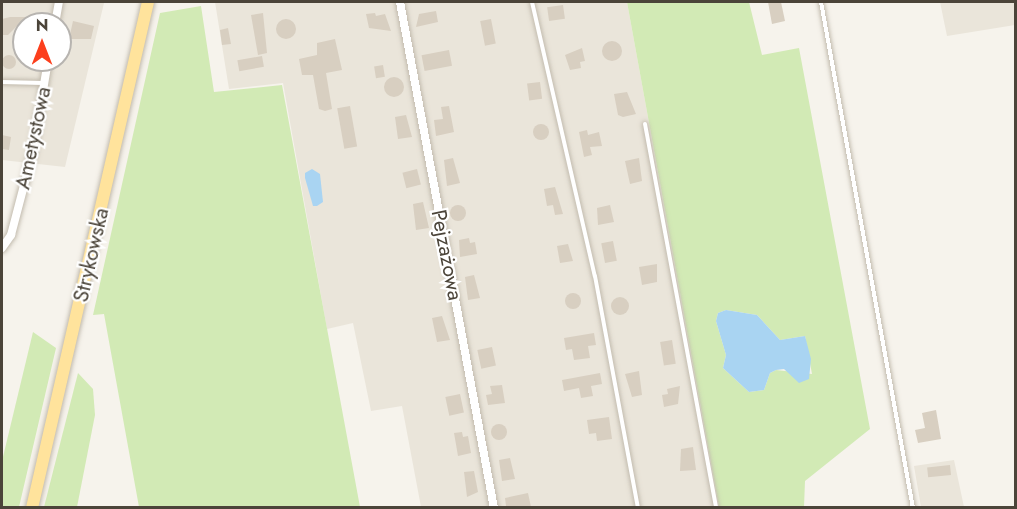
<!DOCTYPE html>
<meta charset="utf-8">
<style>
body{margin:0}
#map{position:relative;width:1017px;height:509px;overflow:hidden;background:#f6f3ec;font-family:Jost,sans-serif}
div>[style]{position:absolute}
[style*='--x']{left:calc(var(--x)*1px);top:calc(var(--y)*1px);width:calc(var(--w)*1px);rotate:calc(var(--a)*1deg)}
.residential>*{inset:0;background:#eae5da}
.green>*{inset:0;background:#d2eab5}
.water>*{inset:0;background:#a9d4f2}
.building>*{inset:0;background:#d8cfc1;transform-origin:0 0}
.round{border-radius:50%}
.roads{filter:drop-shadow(0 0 2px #c2bbae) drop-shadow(0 0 2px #c2bbae)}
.service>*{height:4px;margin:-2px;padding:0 2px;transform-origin:2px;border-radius:2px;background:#fff}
.minor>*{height:8px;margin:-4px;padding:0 4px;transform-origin:4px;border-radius:4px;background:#fff}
.primary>*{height:12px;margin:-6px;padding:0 6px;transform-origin:6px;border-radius:6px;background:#ffe39c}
span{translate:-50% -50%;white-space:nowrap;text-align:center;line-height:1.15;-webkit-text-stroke:4.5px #fff;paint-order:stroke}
.street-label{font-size:21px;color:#4b4439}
.frame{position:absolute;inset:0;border:3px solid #4b4439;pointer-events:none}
.north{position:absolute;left:12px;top:12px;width:60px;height:60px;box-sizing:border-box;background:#fff;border:2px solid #b7b4b0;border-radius:50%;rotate:0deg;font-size:16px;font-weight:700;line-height:24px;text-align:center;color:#4b4439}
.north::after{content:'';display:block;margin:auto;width:21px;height:27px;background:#fc3f1d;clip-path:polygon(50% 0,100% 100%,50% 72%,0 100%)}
</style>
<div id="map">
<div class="residential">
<i style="clip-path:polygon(evenodd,2px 2px,104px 3px,65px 167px,2px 160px,2px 2px,24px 24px,60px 24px,60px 60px,24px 60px,24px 24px)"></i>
<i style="clip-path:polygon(215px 2px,627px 2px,719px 507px,421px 507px,402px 406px,371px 411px,353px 323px,327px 329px,283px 83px,229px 89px)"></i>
<i style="clip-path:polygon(940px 2px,1015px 2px,1015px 25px,947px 36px)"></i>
<i style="clip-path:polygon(954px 460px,964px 507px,921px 507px,914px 466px)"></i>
</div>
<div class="green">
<i style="clip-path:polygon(evenodd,627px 2px,749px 2px,762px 55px,799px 48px,870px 429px,805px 481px,804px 507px,719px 507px,627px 2px,726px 310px,757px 315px,780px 340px,805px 336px,812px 374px,776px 370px,770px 373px,764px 390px,749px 392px,723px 368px,726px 355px,716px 321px,718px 313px,726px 310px)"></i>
<i style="clip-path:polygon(201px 6px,214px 92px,282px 85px,360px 507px,139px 507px,104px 314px,93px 315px,160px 13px)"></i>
<i style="clip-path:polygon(33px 332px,56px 348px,19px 507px,2px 507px,2px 461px)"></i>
<i style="clip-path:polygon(78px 373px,93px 389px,95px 415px,77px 507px,44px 507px)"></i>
</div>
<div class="water">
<i style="clip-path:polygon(312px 169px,320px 174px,323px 202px,317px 206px,313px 206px,305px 178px,305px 173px)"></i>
<i style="clip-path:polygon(726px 310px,757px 315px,780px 340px,805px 336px,811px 359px,809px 379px,799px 383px,784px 369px,776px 370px,770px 373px,764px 390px,749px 392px,723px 368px,726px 355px,716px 321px,718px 313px)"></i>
</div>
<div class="building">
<i style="clip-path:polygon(768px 2px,781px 2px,785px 21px,772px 24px)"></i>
<i style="left:563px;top:5px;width:14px;height:16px;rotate:82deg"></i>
<i style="clip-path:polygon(436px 11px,438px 22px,416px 27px,419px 14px)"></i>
<i style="clip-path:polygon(263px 13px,267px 53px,258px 55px,251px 15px)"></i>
<i style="clip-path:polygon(375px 13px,376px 16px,385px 14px,391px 31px,369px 28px,366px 14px)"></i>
<i style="clip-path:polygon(10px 17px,26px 17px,8px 35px,2px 35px,2px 19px)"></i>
<i style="left:491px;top:19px;width:25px;height:11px;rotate:79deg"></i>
<i class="round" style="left:276px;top:19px;width:20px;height:20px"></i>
<i style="clip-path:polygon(73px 21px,94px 26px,91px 39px,69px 39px)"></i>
<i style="clip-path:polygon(228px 28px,231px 44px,222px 45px,220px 30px)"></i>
<i style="clip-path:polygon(335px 39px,342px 70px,326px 73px,332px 109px,325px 111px,319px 109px,313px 75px,302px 75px,299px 59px,317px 55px,317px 43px)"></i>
<i class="round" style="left:602px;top:41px;width:20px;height:20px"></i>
<i style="clip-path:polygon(582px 48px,585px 61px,580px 62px,581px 68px,570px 70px,565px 55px)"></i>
<i style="left:449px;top:50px;width:16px;height:28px;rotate:79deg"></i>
<i class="round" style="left:2px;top:55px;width:14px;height:14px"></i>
<i style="left:262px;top:56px;width:11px;height:25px;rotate:80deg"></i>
<i style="left:383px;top:65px;width:12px;height:9px;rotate:81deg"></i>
<i class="round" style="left:384px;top:77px;width:20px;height:20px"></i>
<i style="left:540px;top:82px;width:17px;height:13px;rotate:83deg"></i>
<i style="clip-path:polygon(627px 92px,636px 114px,623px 117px,618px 115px,614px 94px)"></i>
<i style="left:350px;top:106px;width:41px;height:13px;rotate:80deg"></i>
<i style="clip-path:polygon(449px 106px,454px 132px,436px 136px,434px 120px,443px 119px,441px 107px)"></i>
<i style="clip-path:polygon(406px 115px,412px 137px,398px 139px,395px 117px)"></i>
<i class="round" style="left:533px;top:124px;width:16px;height:16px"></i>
<i style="clip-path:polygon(587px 130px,588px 135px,599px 132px,602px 146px,590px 147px,592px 155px,584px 157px,579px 132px)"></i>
<i style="clip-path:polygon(2px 135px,11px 137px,9px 150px,2px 149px)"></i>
<i style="clip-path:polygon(453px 158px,460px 183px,447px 186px,444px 160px)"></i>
<i style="clip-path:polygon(639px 158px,642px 181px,630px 184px,625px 161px)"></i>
<i style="left:417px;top:169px;width:16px;height:15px;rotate:76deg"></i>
<i style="clip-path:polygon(555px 187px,563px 214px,555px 215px,553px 205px,547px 206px,544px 189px)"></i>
<i style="clip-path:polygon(423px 202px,429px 228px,416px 230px,413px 204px)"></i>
<i class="round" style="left:450px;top:205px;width:16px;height:16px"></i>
<i style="clip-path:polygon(610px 205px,614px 222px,598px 225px,597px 208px)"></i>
<i style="clip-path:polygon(469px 238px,470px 243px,475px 242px,477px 254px,460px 257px,459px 240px)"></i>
<i style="left:613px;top:241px;width:20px;height:12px;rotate:79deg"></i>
<i style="clip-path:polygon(568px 244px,573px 261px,560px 263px,557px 246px)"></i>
<i style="clip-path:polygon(657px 264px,657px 282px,642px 285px,639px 267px)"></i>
<i style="clip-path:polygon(474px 275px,480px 298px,468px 300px,465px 277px)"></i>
<i class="round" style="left:565px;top:293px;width:16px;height:16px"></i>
<i class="round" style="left:611px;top:297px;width:18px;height:18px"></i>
<i style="clip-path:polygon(442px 316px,450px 340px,437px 342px,432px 318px)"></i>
<i style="clip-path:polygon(594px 333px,596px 345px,588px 346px,590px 358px,574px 360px,572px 349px,566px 350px,564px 338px)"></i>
<i style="left:672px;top:340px;width:24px;height:12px;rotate:81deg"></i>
<i style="left:492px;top:347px;width:19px;height:15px;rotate:78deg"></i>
<i style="clip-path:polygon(639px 371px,642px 395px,632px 397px,625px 374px)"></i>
<i style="clip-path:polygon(600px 373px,602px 384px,591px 386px,593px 396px,581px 398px,579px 388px,564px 391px,562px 380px)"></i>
<i style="clip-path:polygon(502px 385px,505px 403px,488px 405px,486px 395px,492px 394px,490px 386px)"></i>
<i style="clip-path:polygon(680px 386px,678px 404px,664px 407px,662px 395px,668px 394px,667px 389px)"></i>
<i style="left:460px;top:394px;width:19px;height:15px;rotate:78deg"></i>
<i style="clip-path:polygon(936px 410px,941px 439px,918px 443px,915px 430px,925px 428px,922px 413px)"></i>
<i style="clip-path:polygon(609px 417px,612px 439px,597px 441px,596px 433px,589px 434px,587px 420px)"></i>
<i class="round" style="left:491px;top:424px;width:16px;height:16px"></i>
<i style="clip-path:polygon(462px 432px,463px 437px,468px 436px,471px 453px,458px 456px,454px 433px)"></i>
<i style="clip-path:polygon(693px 447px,696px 470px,680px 471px,681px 449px)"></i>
<i style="clip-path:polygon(510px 458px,515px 479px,502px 481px,499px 460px)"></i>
<i style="left:950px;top:465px;width:10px;height:23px;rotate:84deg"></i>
<i style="clip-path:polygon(474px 471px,478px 492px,467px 497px,464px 472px)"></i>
<i style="clip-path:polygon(528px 493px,531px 507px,506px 506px,505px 498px)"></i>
</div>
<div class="roads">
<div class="service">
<i style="--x:532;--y:2;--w:281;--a:77.1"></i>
<i style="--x:595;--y:276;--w:236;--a:79.5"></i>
<i style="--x:821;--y:2;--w:514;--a:79.7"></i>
<i style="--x:2;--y:82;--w:41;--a:1.4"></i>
<i style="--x:645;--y:124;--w:391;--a:79.5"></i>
</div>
<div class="minor">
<i style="--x:400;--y:2;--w:515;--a:79.48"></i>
<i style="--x:55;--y:24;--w:22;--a:-80"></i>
<i style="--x:2;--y:248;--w:16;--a:-55"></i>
<i style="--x:11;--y:235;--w:87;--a:-75.3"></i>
<i style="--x:33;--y:151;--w:92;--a:-80.6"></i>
</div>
<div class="primary">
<i style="--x:32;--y:508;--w:519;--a:-77.09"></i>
</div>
</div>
<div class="street-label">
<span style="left:33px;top:138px;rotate:-78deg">Ametystowa</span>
<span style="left:91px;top:255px;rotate:-77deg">Strykowska</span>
<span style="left:447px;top:255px;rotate:79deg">Pejzażowa</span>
</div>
<div class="frame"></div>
<div class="north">N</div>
</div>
